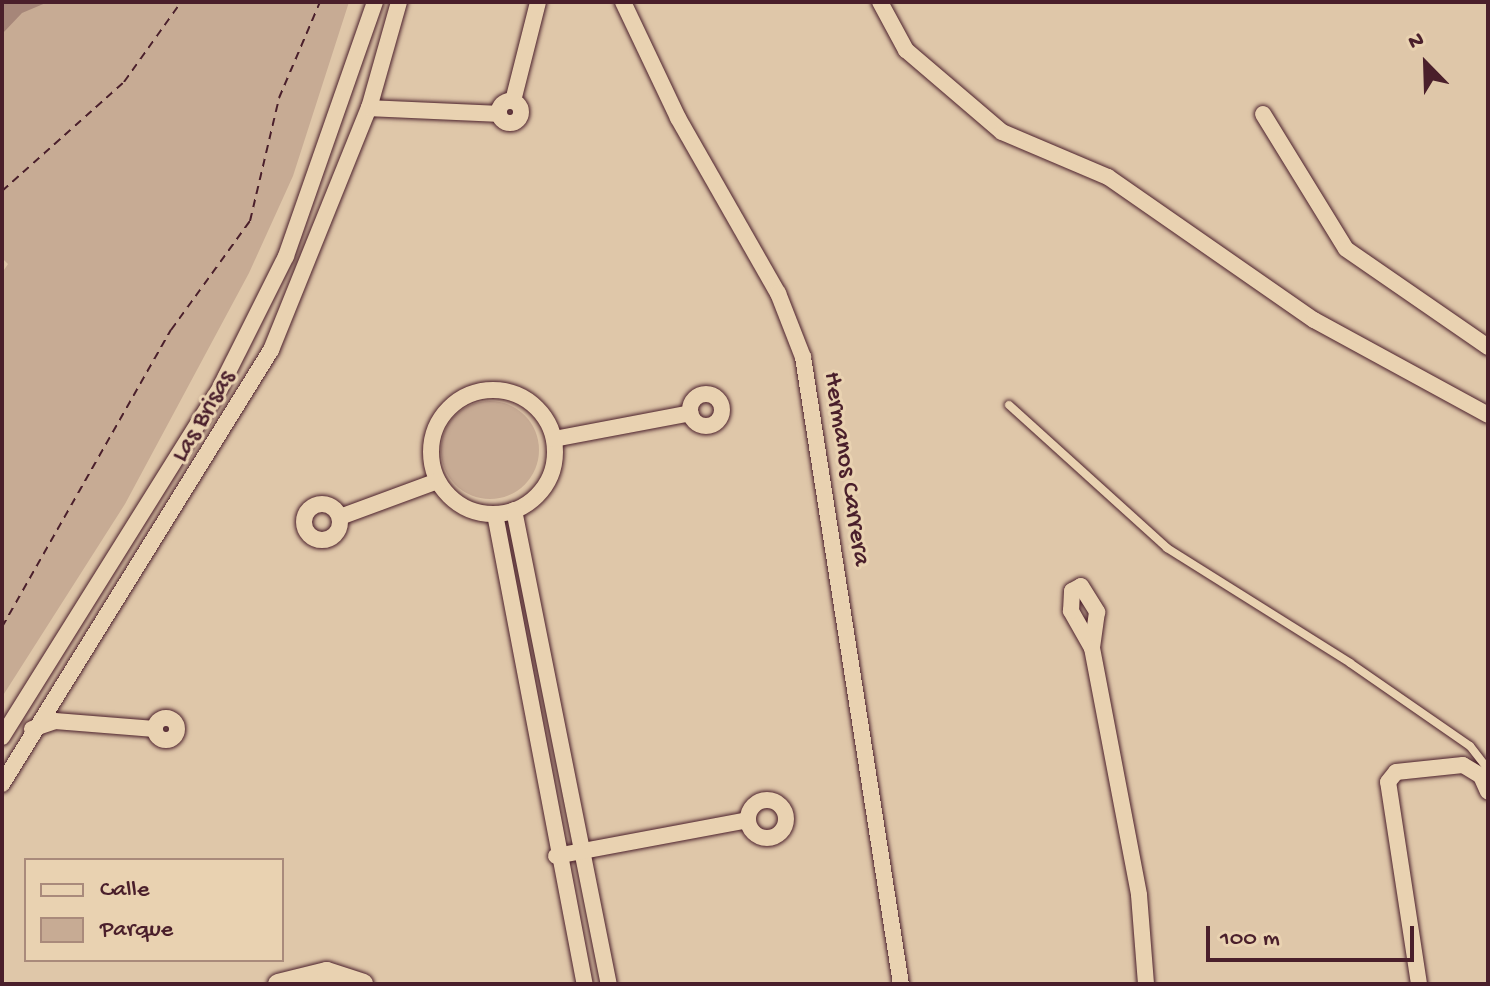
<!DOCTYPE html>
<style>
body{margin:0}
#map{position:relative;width:1490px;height:986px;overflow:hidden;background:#dfc7a9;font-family:"Gochi Hand",sans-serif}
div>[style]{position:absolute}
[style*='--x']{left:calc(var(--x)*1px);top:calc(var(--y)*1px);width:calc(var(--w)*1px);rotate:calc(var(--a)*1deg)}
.green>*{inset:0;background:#c7ab94}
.round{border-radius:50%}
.water>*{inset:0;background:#a68679}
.path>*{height:2px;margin-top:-1px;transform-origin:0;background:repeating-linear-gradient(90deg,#4a1f2b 0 8px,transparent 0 14px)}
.roads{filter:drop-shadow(0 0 2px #4a1f2b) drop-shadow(0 0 2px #4a1f2b)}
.service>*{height:8px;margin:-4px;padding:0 4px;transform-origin:4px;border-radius:4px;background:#e9d2b1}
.minor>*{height:16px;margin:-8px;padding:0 8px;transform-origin:8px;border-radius:8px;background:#e9d2b1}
.minor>.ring{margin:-8px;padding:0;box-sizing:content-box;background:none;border:16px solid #e9d2b1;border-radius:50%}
.tertiary>*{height:20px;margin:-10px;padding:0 10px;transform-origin:10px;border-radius:10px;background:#e9d2b1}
span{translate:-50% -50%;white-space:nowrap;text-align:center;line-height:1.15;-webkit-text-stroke:6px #e9d2b1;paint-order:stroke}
.street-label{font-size:26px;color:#4a1f2b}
.frame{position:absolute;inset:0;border:4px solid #4a1f2b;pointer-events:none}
.legend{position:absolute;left:24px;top:858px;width:260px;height:104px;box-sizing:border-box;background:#e9d2b1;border:2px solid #a98a7b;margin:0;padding:10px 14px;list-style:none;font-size:24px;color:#4a1f2b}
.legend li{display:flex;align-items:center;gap:16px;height:40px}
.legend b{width:40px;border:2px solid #a98a7b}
.north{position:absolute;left:1386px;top:24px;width:80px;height:80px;-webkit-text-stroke:6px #e9d2b1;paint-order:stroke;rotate:337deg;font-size:22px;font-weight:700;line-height:32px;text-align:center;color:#4a1f2b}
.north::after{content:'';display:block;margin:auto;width:28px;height:36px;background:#4a1f2b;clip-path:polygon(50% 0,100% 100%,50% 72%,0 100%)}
.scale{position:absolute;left:1206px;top:926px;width:208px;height:36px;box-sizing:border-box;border:4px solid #4a1f2b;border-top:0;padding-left:10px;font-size:24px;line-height:28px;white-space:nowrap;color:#4a1f2b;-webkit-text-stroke:6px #e9d2b1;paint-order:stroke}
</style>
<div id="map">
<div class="green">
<i style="clip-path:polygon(2px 2px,349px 2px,293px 176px,249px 273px,125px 504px,2px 697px,2px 273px,8px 264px,2px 258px)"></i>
<i class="round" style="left:441px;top:401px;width:98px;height:98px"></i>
</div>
<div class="water">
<i style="clip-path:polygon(2px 2px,48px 2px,22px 13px,2px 34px)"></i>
</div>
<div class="path">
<i style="--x:2;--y:191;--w:164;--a:-41.8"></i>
<i style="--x:124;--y:82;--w:98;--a:-54.5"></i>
<i style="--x:2;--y:627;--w:342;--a:-60.4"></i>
<i style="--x:171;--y:330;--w:135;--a:-54.1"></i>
<i style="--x:250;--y:221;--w:126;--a:-76.7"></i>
<i style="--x:279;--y:98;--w:104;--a:-66.9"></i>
</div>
<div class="roads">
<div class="service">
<i style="--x:1009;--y:405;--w:213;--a:42.1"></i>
<i style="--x:1167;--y:548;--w:216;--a:32.1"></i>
<i style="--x:1350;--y:663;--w:146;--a:34.7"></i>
<i style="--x:1470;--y:746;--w:29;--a:52"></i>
</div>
<div class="minor">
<i style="--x:623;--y:2;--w:128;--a:64.6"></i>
<i style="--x:678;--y:118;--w:202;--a:60.3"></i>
<i style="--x:778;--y:293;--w:69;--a:68.7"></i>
<i style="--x:803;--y:357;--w:635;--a:81.12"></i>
<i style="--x:880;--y:2;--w:55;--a:61.6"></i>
<i style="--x:906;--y:50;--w:126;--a:40.5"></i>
<i style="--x:1002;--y:132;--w:115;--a:23"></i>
<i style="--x:1108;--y:177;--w:251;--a:34.8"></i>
<i style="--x:1314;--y:320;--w:198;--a:28.6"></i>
<i class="ring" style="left:499px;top:101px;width:6px;height:6px"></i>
<i style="--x:513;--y:101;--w:102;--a:-75.8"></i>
<i style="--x:369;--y:108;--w:130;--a:2.6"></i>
<i style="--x:1263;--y:114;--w:158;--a:58.4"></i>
<i style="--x:1346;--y:249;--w:173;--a:34.6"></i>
<i class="ring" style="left:431px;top:390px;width:108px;height:108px"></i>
<i class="ring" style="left:690px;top:394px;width:16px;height:16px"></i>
<i style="--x:554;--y:439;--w:139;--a:-10.7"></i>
<i class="ring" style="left:304px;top:504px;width:20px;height:20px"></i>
<i style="--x:514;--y:510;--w:483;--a:78.7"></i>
<i style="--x:495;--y:514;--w:479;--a:79.2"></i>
<i style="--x:340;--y:517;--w:104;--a:-20.2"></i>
<i style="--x:1092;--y:648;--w:43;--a:-119.6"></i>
<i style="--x:1071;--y:611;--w:20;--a:-87"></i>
<i style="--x:1072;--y:591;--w:10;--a:-29"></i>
<i style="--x:1081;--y:586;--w:31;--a:58"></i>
<i style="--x:1097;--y:612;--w:36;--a:98"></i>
<i style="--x:1092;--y:648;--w:251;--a:79.2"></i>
<i style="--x:1139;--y:895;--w:89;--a:85.5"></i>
<i class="ring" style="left:155px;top:718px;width:6px;height:6px"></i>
<i style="--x:32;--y:729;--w:24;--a:-19"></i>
<i style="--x:55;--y:721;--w:100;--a:4.6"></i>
<i style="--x:2;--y:737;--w:414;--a:-58"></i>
<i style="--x:221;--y:386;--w:145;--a:-63.4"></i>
<i style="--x:286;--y:256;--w:269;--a:-70.7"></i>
<i style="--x:2;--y:784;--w:511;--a:-58.21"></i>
<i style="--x:271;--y:350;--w:261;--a:-68"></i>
<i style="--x:369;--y:108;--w:110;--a:-74.2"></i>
<i class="ring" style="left:748px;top:800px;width:22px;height:22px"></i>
<i style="--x:556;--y:856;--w:195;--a:-10.6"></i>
<i style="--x:1419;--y:984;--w:204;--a:-98.7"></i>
<i style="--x:1388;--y:782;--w:13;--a:-51"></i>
<i style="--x:1396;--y:772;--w:67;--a:-6"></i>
<i style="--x:1463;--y:765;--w:21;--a:31"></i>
<i style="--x:1481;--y:776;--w:17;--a:66"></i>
</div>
<div class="tertiary">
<i style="--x:278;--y:984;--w:50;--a:-13.8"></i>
<i style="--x:327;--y:972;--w:38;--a:18"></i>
</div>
</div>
<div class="street-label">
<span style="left:205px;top:417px;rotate:-60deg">Las Brisas</span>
<span style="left:845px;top:469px;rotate:81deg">Hermanos Carrera</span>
</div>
<div class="frame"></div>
<ul class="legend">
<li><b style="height:10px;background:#e9d2b1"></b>Calle</li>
<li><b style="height:22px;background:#c7ab94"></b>Parque</li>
</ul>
<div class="north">N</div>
<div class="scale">100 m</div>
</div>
